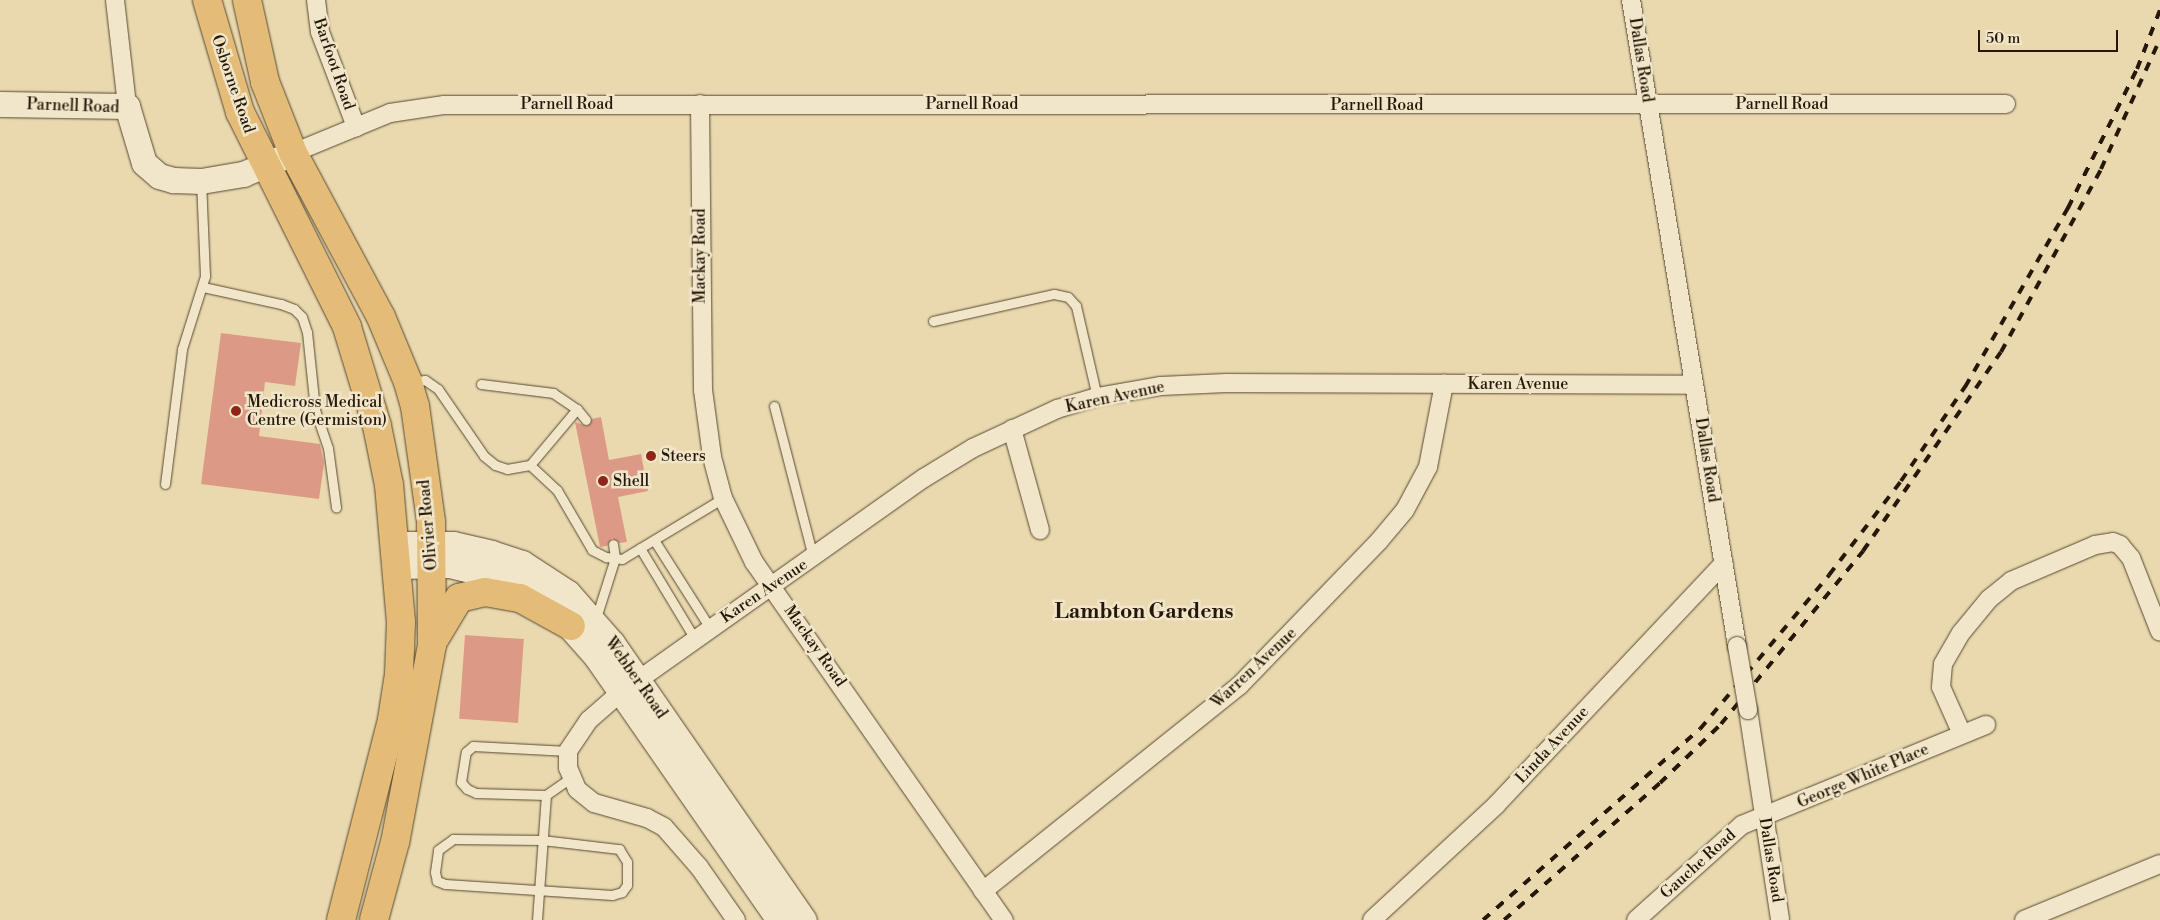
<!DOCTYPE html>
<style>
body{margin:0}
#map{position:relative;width:2160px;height:920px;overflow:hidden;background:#ead9ae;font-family:"Libre Bodoni",serif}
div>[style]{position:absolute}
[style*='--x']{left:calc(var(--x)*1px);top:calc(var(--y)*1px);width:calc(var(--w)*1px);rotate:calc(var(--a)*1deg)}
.building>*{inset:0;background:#dc9a86;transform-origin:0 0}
.roads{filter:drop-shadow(0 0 1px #564832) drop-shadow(0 0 1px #564832)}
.service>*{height:9px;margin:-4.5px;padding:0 4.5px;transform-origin:4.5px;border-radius:4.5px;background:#f1e6ca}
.minor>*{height:18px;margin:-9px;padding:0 9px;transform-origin:9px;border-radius:9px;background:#f1e6ca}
.secondary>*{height:25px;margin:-12.5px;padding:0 12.5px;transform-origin:12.5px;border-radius:12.5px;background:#f1e6ca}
.primary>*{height:28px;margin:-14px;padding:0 14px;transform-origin:14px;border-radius:14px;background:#e5bc77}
.rail>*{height:4px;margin-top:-2px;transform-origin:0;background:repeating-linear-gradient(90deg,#251808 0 9px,transparent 0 18px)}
.bridges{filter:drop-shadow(0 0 1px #564832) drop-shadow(0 0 1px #564832)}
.minor-bridge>*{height:18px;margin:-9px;padding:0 9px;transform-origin:9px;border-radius:9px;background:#f1e6ca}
.dots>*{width:14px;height:14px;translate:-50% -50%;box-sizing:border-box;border:2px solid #f1e6ca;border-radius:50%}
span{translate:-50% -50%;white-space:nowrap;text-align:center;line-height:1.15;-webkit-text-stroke:5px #f1e6ca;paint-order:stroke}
.street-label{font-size:16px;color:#251808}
.poi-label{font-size:16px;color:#251808}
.left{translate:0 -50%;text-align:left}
.district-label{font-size:21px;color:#251808;font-weight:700}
.scale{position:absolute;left:1978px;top:30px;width:140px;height:22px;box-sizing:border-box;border:2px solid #251808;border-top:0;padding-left:6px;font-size:15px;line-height:18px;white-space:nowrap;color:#251808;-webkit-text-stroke:4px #f1e6ca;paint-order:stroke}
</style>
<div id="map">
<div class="building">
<i style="clip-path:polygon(221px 333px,301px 343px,295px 386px,265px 382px,259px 436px,320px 444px,324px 463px,319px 499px,201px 484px)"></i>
<i style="clip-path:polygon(601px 417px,609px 460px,641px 454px,648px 491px,618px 497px,627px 542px,619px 543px,612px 538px,607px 546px,600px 547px,575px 422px,587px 426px,592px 419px)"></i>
<i style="left:465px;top:635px;width:59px;height:84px;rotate:4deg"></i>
</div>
<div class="roads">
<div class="service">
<i style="--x:203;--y:287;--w:80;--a:12.3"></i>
<i style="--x:281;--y:304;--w:14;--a:21"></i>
<i style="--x:294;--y:309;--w:11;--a:45"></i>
<i style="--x:302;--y:317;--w:16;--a:72"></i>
<i style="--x:307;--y:332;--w:78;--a:84.1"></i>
<i style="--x:315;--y:410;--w:40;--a:71.1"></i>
<i style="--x:328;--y:448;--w:60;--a:82.3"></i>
<i style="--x:933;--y:321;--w:124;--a:-12.6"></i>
<i style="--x:1054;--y:294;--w:14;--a:12"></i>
<i style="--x:1068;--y:297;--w:12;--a:48"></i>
<i style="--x:1076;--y:306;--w:93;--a:77"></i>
<i style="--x:411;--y:382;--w:14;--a:-8"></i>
<i style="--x:425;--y:380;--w:16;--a:35"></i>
<i style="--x:438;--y:389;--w:81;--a:55.5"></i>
<i style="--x:484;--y:456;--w:14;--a:39"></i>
<i style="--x:495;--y:465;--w:13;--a:18"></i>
<i style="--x:507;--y:469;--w:23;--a:-10"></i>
<i style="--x:481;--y:384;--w:73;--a:7.1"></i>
<i style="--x:553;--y:393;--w:29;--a:34"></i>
<i style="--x:577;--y:409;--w:14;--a:51"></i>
<i style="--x:774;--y:406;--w:156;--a:75.5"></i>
<i style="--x:577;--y:409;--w:73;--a:130"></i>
<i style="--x:530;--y:465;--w:37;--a:43"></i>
<i style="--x:557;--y:490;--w:69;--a:59.7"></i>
<i style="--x:592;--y:550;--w:16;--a:27"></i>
<i style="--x:606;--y:557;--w:16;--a:7"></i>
<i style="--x:622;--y:559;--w:118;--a:-31.1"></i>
<i style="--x:165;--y:484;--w:136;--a:-82.8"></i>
<i style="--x:182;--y:349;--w:77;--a:-72.5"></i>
<i style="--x:205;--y:276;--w:94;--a:-92.4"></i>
<i style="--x:654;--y:540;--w:104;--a:57.5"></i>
<i style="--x:640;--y:548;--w:106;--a:58.9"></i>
<i style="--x:596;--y:618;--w:63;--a:-72.4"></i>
<i style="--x:615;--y:558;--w:14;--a:-98"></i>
<i style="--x:546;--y:795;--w:70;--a:-178.4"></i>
<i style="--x:476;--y:793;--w:10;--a:-156"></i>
<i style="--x:467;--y:789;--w:9;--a:-131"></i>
<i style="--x:461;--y:782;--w:30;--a:-81"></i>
<i style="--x:466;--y:752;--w:9;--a:-41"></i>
<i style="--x:473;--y:746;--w:95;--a:3"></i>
<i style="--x:453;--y:839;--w:89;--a:0.6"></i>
<i style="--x:542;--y:840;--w:78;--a:6.7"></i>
<i style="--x:619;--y:849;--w:15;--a:58"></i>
<i style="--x:627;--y:862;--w:23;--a:90"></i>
<i style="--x:627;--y:885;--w:9;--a:126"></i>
<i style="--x:622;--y:892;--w:10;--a:163"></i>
<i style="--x:612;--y:895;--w:167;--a:-176.2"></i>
<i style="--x:445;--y:884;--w:9;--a:-159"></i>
<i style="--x:437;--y:881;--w:9;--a:-103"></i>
<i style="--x:435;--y:872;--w:22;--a:-82"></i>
<i style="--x:438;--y:850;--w:19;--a:-36"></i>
<i style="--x:537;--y:920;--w:125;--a:-85.9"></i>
<i style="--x:546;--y:795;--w:29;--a:-35"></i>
</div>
<div class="minor">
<i style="--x:115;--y:0;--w:107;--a:83.5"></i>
<i style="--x:316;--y:0;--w:32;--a:83"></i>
<i style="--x:320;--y:32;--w:102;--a:69.2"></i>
<i style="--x:1631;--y:0;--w:655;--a:80.68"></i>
<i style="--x:700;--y:104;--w:286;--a:89.4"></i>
<i style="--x:703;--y:390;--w:68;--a:82.3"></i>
<i style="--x:712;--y:457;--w:42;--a:75"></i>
<i style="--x:723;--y:498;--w:71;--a:64.2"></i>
<i style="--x:754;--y:562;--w:437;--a:55.1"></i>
<i style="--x:293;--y:153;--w:105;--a:-22.4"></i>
<i style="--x:390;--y:113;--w:55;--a:-8.4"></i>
<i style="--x:444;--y:105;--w:1562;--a:-0.04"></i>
<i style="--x:1012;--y:429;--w:105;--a:74.5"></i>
<i style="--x:1748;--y:710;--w:212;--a:81.3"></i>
<i style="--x:1962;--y:734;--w:51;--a:-114.1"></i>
<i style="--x:1941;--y:687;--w:23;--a:-85"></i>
<i style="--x:1943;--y:664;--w:36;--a:-60"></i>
<i style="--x:1961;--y:633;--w:44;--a:-50.5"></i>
<i style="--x:1989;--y:599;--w:28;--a:-39"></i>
<i style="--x:2011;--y:581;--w:91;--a:-23.2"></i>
<i style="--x:2095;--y:545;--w:18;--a:-9"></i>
<i style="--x:2113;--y:542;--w:8;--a:23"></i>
<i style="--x:2120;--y:545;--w:17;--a:50"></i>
<i style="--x:2131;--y:558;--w:79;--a:68.6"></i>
<i style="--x:983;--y:891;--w:328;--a:-38.7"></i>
<i style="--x:1239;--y:686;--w:202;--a:-46"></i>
<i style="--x:1379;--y:541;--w:40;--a:-50"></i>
<i style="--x:1405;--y:510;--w:49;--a:-61.9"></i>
<i style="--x:1428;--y:467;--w:85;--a:-79.1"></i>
<i style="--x:736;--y:920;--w:65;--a:-124.9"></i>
<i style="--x:699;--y:867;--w:53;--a:-131.2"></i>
<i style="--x:664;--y:827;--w:19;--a:-152"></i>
<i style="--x:647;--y:818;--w:55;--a:-164.2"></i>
<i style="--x:594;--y:803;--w:22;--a:-141"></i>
<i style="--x:577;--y:789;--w:23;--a:-113"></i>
<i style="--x:568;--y:768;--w:17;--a:-90"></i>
<i style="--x:568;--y:751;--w:37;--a:-56"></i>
<i style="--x:589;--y:720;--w:41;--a:-41.1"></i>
<i style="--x:620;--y:693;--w:372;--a:-35.3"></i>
<i style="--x:924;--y:478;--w:57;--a:-31.5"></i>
<i style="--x:973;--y:448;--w:93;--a:-24.9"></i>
<i style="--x:1057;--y:409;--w:42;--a:-16.7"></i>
<i style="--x:1097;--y:397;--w:65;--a:-9.8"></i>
<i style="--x:1161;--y:386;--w:65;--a:-2.6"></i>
<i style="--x:1226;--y:383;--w:468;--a:0.2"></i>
<i style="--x:1372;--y:920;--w:169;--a:-42.8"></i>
<i style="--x:1496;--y:805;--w:332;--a:-46.7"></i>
<i style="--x:1636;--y:920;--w:142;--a:-41.9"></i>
<i style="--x:1742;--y:825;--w:264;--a:-22.3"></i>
<i style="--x:2024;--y:920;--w:147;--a:-22.4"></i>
</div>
<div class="secondary">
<i style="--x:0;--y:104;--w:127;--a:0.9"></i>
<i style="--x:127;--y:106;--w:59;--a:73.4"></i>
<i style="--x:144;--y:163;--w:20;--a:41"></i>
<i style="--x:159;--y:176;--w:15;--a:16"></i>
<i style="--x:173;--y:180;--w:28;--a:2"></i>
<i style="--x:201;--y:181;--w:43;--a:-9.5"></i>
<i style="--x:243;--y:174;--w:54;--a:-22.8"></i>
<i style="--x:394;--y:544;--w:59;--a:0"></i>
<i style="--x:453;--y:544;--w:39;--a:13"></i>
<i style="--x:491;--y:553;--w:33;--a:18"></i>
<i style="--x:522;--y:563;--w:55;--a:33.1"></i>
<i style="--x:568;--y:593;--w:67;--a:48.7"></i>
<i style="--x:612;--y:643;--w:337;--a:55.3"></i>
<i style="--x:397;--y:566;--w:53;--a:-1.1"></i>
<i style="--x:450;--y:565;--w:37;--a:14"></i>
<i style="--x:486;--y:574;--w:32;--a:18"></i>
<i style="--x:516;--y:584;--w:47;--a:33.7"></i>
<i style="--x:555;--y:610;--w:60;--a:48.4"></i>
<i style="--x:595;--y:655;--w:323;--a:55.2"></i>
</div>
<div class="primary">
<i style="--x:207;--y:0;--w:117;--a:73.6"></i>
<i style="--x:240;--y:112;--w:240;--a:63.5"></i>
<i style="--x:347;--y:327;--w:103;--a:73.1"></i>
<i style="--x:377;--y:426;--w:60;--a:78.5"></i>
<i style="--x:389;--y:485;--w:138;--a:85"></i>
<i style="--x:401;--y:622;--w:52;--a:92.2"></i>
<i style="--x:399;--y:674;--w:47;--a:98.7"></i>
<i style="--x:392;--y:720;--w:206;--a:104.3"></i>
<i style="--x:247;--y:0;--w:84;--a:77.6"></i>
<i style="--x:265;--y:82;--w:76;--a:68.5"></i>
<i style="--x:293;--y:153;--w:186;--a:61.8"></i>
<i style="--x:381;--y:317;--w:70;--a:67.4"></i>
<i style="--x:408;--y:382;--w:25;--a:74"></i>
<i style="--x:415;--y:406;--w:117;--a:82.1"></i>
<i style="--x:431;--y:522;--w:123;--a:89.5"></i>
<i style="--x:432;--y:645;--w:200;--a:100.6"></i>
<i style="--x:395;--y:842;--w:81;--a:105.1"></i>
<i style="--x:435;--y:638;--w:47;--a:-59"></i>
<i style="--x:459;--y:598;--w:27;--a:-13"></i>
<i style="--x:485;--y:592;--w:36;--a:10"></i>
<i style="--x:520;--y:598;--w:58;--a:28.8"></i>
</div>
</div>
<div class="rail">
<i style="--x:1483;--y:920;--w:289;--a:-41.4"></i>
<i style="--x:1700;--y:729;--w:201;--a:-50"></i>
<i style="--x:1829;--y:575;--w:118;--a:-52.5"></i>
<i style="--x:1901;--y:481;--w:114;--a:-55.8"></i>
<i style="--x:1965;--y:387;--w:207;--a:-60.1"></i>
<i style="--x:2068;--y:208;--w:155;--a:-63.6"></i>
<i style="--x:2137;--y:69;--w:63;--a:-68.7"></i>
<i style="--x:1504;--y:920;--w:208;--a:-41.3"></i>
<i style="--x:1660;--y:783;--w:85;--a:-44"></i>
<i style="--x:1721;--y:724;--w:224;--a:-50.6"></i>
<i style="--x:1863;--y:551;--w:242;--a:-55.3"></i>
<i style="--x:2001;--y:352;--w:209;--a:-61.3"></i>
<i style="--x:2101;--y:169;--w:143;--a:-65.6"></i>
</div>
<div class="bridges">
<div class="minor-bridge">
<i style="--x:1737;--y:646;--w:65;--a:80.2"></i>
</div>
</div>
<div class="dots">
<i style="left:236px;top:411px;background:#8f2418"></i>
<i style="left:651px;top:456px;background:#8f2418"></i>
<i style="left:603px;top:481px;background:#8f2418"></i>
</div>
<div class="street-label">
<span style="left:1641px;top:60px;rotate:81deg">Dallas Road</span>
<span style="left:334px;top:64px;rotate:71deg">Barfoot Road</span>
<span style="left:233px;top:84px;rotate:71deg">Osborne Road</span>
<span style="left:567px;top:104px">Parnell Road</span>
<span style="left:972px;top:104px">Parnell Road</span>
<span style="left:1782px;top:104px">Parnell Road</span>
<span style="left:1377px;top:105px">Parnell Road</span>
<span style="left:73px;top:106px;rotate:2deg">Parnell Road</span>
<span style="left:700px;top:256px;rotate:-90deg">Mackay Road</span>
<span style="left:1518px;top:384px">Karen Avenue</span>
<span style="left:1115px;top:397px;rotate:-12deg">Karen Avenue</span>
<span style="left:1707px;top:460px;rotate:81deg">Dallas Road</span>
<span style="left:428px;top:525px;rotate:-95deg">Olivier Road</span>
<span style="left:764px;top:591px;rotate:-34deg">Karen Avenue</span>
<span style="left:815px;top:646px;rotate:55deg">Mackay Road</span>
<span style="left:1254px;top:668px;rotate:-43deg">Warren Avenue</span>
<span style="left:636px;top:678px;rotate:55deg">Webber Road</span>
<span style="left:1552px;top:745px;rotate:-47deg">Linda Avenue</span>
<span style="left:1863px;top:776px;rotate:-23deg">George White Place</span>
<span style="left:1771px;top:860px;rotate:81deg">Dallas Road</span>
<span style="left:1698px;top:864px;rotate:-42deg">Gauche Road</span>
</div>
<div class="poi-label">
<span class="left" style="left:247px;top:411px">Medicross Medical<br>Centre (Germiston)</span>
<span class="left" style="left:661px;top:456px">Steers</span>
<span class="left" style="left:613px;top:481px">Shell</span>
</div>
<div class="district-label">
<span style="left:1144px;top:612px">Lambton Gardens</span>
</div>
<div class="scale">50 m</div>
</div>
